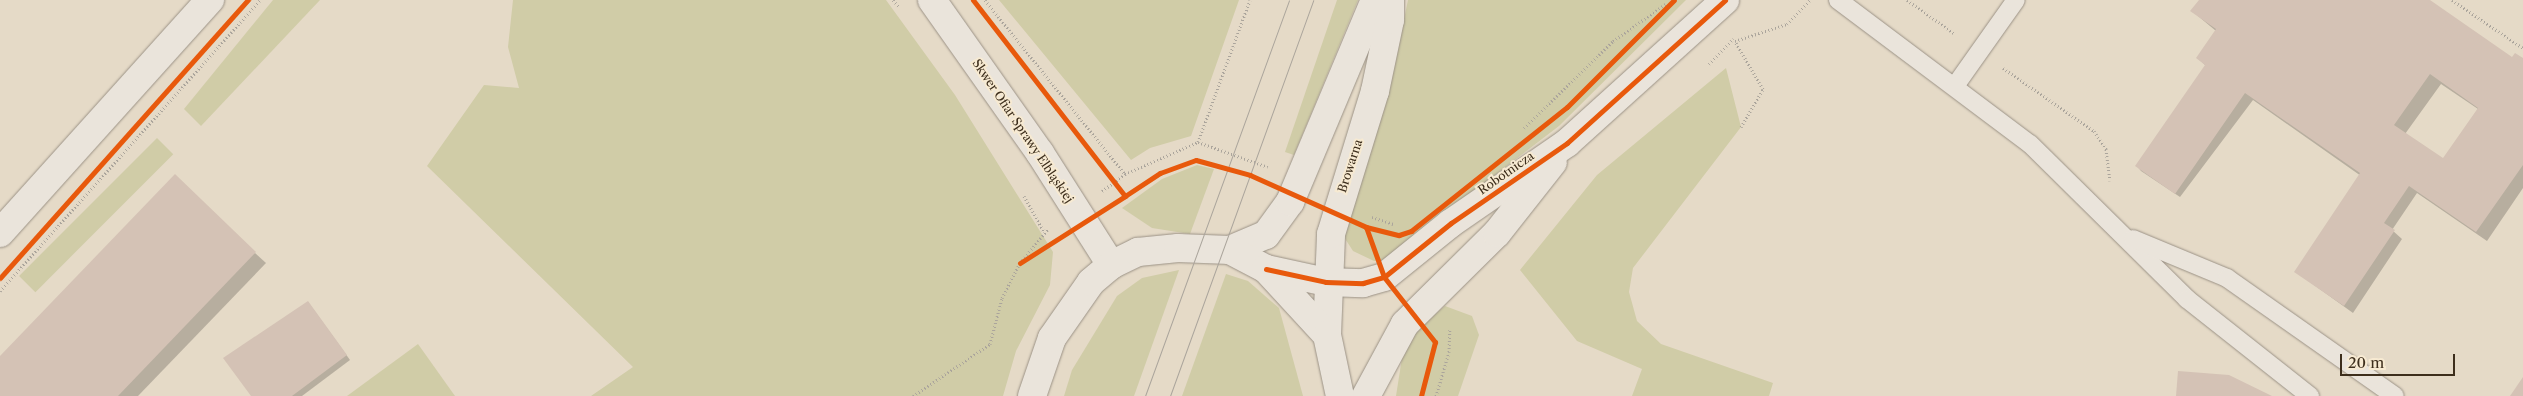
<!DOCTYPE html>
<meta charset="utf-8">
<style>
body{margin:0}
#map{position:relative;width:2523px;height:396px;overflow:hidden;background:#e5dac7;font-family:"Libre Caslon Text",serif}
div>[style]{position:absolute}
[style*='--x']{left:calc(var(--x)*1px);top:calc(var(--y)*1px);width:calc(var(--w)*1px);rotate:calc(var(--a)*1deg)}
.green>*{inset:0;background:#d0cca7;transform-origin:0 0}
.shadow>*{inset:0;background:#0003}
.building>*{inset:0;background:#d4c2b5}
.path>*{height:3px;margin-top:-1.5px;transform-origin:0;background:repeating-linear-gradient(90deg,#aba59c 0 1px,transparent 0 3.5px)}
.roads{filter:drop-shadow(0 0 1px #9b9286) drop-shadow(0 0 1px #9b9286)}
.service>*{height:18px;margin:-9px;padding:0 9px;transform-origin:9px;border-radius:9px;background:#eae4db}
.minor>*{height:28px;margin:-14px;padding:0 14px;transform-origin:14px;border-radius:14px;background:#eae4db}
.secondary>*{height:28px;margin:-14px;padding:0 14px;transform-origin:14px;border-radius:14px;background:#eae4db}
.tram>*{height:1px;margin:-0.5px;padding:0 0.5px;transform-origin:0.5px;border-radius:0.5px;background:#aba59c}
.cycleway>*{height:5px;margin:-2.5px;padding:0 2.5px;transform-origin:2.5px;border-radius:2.5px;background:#e8590c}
span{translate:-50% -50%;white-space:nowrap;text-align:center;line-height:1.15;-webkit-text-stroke:4px #f7ead2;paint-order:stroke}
.street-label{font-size:12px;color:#3d2e1c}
.scale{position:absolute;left:2340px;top:354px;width:115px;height:22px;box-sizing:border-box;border:2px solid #3d2e1c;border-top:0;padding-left:6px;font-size:15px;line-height:18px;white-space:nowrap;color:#3d2e1c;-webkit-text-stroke:4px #f7ead2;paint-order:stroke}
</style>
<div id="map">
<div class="green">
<i style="clip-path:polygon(273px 0,320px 0,201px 126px,184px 109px)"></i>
<i style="clip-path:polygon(513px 0,886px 0,955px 95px,1053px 252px,1050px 285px,1016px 351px,1003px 396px,591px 396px,633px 367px,427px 166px,484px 85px,519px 88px,508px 47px)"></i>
<i style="clip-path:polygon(999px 0,1239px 0,1191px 136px,1150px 148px,1131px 160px)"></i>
<i style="clip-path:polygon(1337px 0,1358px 0,1294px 155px,1285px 152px)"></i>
<i style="clip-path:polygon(1408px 0,1686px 0,1559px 126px,1383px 261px,1374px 261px,1353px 251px,1344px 237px,1391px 82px)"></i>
<i style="clip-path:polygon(1726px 68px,1741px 127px,1633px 268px,1629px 292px,1637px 321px,1661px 344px,1773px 383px,1769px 396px,1632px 396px,1642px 369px,1577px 341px,1520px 270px,1597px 175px)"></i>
<i style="left:157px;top:138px;width:23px;height:195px;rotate:45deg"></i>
<i style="clip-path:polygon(1197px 165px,1214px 169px,1190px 234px,1152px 228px,1122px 208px,1162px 179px)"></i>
<i style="clip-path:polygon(1179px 270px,1134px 396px,1064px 396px,1072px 370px,1117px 296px,1142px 278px)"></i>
<i style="clip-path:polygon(1226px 274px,1248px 281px,1279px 308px,1303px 396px,1182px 396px)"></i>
<i style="clip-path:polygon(1445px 306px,1472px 316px,1479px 335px,1458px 396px,1396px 396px,1402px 358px,1417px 329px)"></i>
<i style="clip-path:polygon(418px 344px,455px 396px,347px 396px)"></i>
</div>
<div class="shadow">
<i style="clip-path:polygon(evenodd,2200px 0,2428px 0,2513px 59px,2523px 60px,2523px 188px,2487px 241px,2417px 193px,2392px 230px,2402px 239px,2353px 313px,2296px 272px,2361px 176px,2253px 100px,2180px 197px,2141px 171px,2137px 166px,2206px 66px,2198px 58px,2216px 31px,2192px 11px,2200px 0,2441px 84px,2478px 109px,2443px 160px,2405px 134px,2441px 84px)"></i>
<i style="clip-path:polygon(255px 253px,266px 263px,138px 396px,0 396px,0 358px)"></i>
<i style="clip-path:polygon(308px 302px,350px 360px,302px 396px,252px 396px)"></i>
</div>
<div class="building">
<i style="clip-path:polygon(evenodd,2199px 0,2430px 0,2512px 57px,2515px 53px,2523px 58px,2523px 165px,2476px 232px,2409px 186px,2384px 223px,2395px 230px,2344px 306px,2294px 272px,2360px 173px,2245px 93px,2175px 194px,2135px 166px,2205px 65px,2196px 58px,2216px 29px,2190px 11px,2199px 0,2430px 74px,2478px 108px,2443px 158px,2394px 125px,2430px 74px)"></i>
<i style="clip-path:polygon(175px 174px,256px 252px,118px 396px,0 396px,0 356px)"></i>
<i style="clip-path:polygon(308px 301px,347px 355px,292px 396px,251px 396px,223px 358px)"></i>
<i style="clip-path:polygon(2178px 371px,2229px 375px,2272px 396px,2176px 396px)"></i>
<i style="clip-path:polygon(2523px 377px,2523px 396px,2510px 396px)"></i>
</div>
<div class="path">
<i style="--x:893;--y:0;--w:9;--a:49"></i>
<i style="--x:985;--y:0;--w:223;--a:51.2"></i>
<i style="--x:1907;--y:0;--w:59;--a:35.3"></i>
<i style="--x:2452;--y:0;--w:86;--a:34.1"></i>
<i style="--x:1709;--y:64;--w:35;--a:-46"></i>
<i style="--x:2003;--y:68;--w:111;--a:34.7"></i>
<i style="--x:2094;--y:131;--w:22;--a:56"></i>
<i style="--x:2106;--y:149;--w:32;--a:83"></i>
<i style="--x:1741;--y:127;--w:44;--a:-59.9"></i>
<i style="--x:1763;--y:89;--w:56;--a:-120.3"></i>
<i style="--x:1735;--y:41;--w:55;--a:-18.1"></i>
<i style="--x:1787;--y:24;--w:33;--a:-46"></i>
<i style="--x:1524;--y:128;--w:124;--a:-44.3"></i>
<i style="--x:1613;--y:41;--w:66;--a:-35.1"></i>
<i style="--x:1198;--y:142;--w:74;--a:19.7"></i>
<i style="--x:1102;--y:191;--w:29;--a:-36"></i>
<i style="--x:1125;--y:174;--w:80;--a:-23.7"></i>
<i style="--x:1198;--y:142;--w:151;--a:-69.9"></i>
<i style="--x:1024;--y:196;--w:41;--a:60.9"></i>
<i style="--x:1372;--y:217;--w:23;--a:18"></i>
<i style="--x:0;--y:291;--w:390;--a:-48.2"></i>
<i style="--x:913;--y:396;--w:93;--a:-34"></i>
<i style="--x:990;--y:344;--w:48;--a:-75.4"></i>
<i style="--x:1002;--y:298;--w:39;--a:-63"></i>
<i style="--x:1020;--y:263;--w:44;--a:-50.5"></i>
<i style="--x:1436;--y:396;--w:46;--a:-73.5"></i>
<i style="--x:1449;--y:352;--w:23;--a:-88"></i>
</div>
<div class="roads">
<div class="service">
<i style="--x:1838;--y:0;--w:240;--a:36.9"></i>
<i style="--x:2030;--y:144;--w:221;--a:44.6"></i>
<i style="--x:2187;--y:299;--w:157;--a:38.3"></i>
<i style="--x:1955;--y:86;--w:105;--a:-54.7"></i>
<i style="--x:2133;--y:239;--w:102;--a:22.5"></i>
<i style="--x:2227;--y:278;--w:205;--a:35.1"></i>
</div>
<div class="minor">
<i style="--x:932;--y:0;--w:187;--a:54.8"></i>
<i style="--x:1040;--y:153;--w:133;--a:57.6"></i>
<i style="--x:0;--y:233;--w:314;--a:-48"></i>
<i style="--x:1266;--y:269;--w:61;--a:12.2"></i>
<i style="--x:1326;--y:282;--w:37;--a:2"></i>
<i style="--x:1363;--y:283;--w:22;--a:-16"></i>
<i style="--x:1384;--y:277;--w:86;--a:-38.9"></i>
<i style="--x:1451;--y:223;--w:141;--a:-34.6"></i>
<i style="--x:1567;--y:143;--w:213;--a:-42.1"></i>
<i style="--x:1366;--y:396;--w:82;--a:-61.6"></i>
<i style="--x:1405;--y:324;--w:129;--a:-44.7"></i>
<i style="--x:1497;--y:233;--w:90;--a:-51.7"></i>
</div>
<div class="secondary">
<i style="--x:1230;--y:250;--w:39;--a:-23"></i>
<i style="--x:1266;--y:235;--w:41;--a:-54"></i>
<i style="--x:1290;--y:202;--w:219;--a:-67.2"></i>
<i style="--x:1327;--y:335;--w:101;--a:-87.7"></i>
<i style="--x:1331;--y:234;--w:150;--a:-72.9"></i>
<i style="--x:1375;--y:91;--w:73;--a:-78.1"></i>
<i style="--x:1390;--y:20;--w:20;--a:-90"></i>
<i style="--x:1032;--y:396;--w:61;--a:-71"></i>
<i style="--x:1052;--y:338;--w:68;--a:-55.1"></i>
<i style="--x:1091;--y:282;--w:26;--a:-40"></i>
<i style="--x:1111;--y:265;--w:30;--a:-26"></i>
<i style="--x:1138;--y:252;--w:40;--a:-5.7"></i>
<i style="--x:1178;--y:248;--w:52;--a:2.2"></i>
<i style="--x:1230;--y:250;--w:41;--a:27.8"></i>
<i style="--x:1266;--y:269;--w:90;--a:47.3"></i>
<i style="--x:1327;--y:335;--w:62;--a:78"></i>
</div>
</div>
<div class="tram">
<i style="--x:1145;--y:396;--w:421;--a:-70"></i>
<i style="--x:1170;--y:396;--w:421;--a:-70.1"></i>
</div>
<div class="cycleway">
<i style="--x:973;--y:0;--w:248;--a:52.2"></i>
<i style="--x:1125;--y:196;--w:42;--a:-33.3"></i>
<i style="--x:1160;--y:173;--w:38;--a:-20"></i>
<i style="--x:1196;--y:160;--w:56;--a:15.5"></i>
<i style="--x:1250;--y:175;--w:127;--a:24.1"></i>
<i style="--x:1366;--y:227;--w:53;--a:70.2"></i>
<i style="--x:1384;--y:277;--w:83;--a:51.9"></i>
<i style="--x:1435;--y:342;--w:56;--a:104.5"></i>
<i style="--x:1366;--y:227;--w:34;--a:14"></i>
<i style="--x:1399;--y:235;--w:13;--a:-18"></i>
<i style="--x:1411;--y:231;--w:199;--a:-38.5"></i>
<i style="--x:1567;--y:107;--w:151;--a:-45"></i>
<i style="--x:1020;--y:263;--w:125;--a:-32.5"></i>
<i style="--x:1266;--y:269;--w:61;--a:12.2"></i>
<i style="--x:1326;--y:282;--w:37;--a:2"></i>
<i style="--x:1363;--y:283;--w:22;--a:-16"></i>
<i style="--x:1384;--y:277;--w:86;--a:-38.9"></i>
<i style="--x:1451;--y:223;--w:141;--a:-34.6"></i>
<i style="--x:1567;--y:143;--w:213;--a:-42.1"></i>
<i style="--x:0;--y:278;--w:373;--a:-48.3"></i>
</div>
<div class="street-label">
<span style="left:1023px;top:131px;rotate:56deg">Skwer Ofiar Sprawy Elbląskiej</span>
<span style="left:1350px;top:166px;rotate:-72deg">Browarna</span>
<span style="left:1506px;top:173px;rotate:-35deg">Robotnicza</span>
</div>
<div class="scale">20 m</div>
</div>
